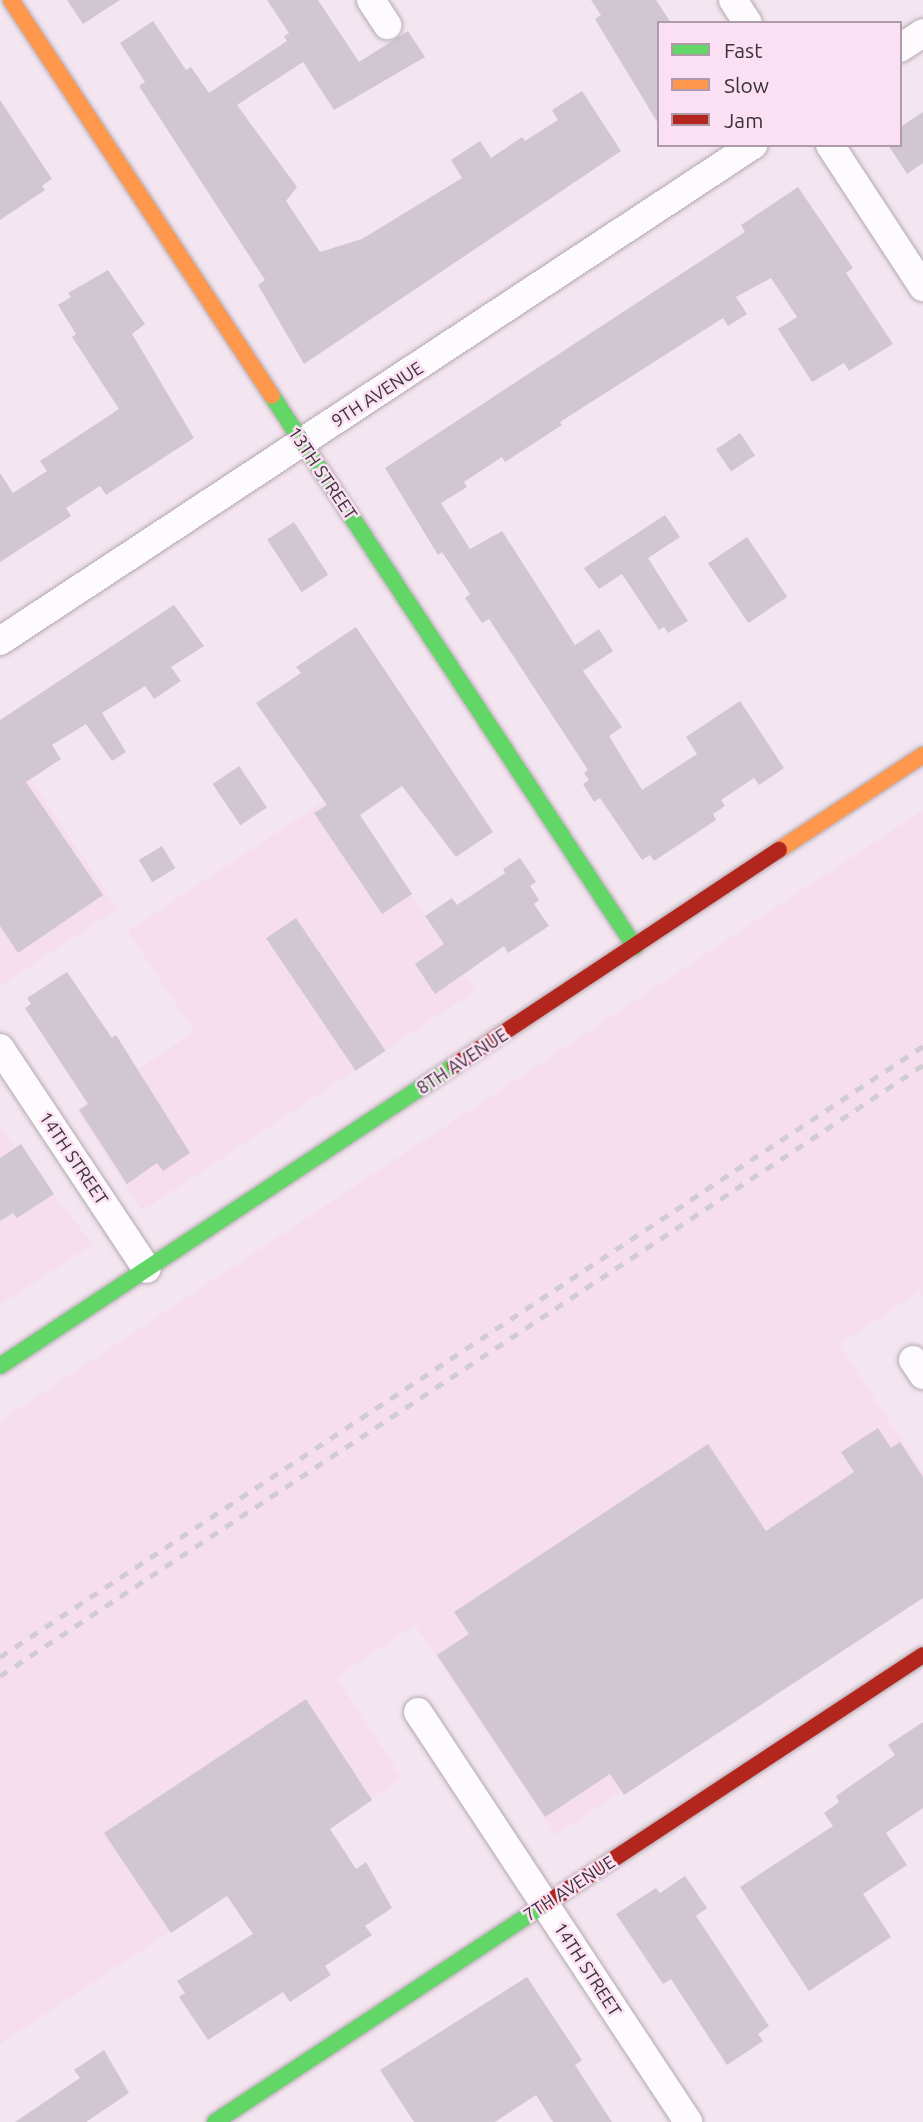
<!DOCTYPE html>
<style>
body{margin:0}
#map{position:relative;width:923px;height:2122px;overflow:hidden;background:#f4e6f0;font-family:Ubuntu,sans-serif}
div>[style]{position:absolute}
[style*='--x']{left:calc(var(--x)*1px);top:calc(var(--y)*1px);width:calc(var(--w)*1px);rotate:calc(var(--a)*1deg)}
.built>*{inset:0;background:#f6deee}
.building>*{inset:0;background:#d1c7d0;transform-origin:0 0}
.roads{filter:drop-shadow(0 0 2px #b3a8b0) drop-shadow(0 0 2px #b3a8b0)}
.street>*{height:28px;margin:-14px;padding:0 14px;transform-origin:14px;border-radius:14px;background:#fdfbfd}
.fast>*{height:16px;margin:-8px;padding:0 8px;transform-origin:8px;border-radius:8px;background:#63d668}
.slow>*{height:16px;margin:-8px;padding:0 8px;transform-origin:8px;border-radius:8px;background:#ff974d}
.jam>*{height:16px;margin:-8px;padding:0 8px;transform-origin:8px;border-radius:8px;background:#b3261e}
.rail>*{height:5px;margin-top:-2.5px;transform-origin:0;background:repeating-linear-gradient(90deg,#d1ccd0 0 9px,transparent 0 18px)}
span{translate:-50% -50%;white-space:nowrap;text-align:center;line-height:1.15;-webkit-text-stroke:5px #fae0f2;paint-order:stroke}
.street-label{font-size:18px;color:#3b3138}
.legend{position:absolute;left:657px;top:21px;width:245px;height:126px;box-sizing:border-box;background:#fae0f2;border:2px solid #ae9aa8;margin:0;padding:9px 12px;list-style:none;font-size:21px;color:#3b3138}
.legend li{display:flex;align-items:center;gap:14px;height:35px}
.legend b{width:35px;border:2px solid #ae9aa8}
</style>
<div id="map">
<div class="built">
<i style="clip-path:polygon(0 733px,117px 909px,0 986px)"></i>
<i style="clip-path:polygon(341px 790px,475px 991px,142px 1211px,76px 1110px,194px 1032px,128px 931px)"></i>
<i style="clip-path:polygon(923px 810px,923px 1297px,919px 1292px,839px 1345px,923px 1472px,923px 1593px,556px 1835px,415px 1625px,336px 1678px,402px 1778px,0 2044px,0 1421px)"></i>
<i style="clip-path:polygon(0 1127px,93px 1244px,0 1305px)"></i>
</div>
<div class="building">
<i style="clip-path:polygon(67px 0,120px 0,83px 24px)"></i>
<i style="clip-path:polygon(267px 0,318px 0,359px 62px,408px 31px,425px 57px,334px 110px,303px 62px,237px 105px,297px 187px,286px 201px,320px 252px,362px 239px,462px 178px,451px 160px,480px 141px,491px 158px,522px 137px,525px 141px,558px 120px,552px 110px,582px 91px,621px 151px,304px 364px,258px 285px,265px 280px,139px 86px,145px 82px,120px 43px,153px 21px,186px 70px,191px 67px,209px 93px,287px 41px,284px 36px,289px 33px)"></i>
<i style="clip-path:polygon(591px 0,656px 0,671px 23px,659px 23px,659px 125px,595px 19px,601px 15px)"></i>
<i style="clip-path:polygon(0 100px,52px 179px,42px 186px,45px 190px,0 220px)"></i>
<i style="clip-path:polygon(923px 112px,923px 163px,907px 174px,888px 145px,900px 145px,900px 127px)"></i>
<i style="clip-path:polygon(798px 187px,853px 268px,846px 273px,893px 344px,849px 371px,844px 363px,812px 382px,778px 329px,797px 317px,771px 278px,736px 297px,747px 314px,728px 326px,723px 318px,560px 422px,562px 425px,505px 462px,502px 457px,464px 482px,467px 487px,441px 503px,470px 549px,502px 531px,575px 645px,599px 629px,613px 651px,583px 671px,622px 727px,609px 736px,642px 790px,697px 754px,686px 737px,740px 701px,784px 768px,759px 785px,754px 778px,721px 800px,725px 806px,713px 814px,716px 820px,654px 861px,650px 855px,642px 860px,600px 798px,594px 802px,583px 784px,589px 780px,584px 773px,588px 770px,489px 619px,482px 623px,465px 598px,470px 594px,442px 552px,438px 555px,385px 468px,745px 232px,741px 225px)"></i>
<i style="clip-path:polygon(108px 270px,145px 324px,132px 334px,194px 438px,106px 495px,100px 486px,66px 508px,71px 516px,0 562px,0 473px,13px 493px,47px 471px,40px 461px,119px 409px,72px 337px,76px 334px,58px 305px,71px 297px,68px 293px)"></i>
<i style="left:740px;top:433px;width:27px;height:29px;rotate:56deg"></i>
<i style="clip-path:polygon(665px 515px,680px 537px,648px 558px,688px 621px,668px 633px,664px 627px,659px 630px,622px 574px,599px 589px,584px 568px)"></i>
<i style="left:294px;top:522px;width:63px;height:32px;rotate:57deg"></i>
<i style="left:747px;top:537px;width:72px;height:47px;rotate:56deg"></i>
<i style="clip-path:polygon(174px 605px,204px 646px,171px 667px,181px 681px,154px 699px,145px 686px,102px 713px,126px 752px,112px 761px,86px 724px,52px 745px,61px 759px,26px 782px,103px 895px,18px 953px,0 926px,0 720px)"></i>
<i style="clip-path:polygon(356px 627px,493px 832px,456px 857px,402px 786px,360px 815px,412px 894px,382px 914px,314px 813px,327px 805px,256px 703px,301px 673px,296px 667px)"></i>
<i style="left:239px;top:766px;width:50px;height:32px;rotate:56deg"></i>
<i style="left:162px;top:846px;width:26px;height:27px;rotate:59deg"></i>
<i style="clip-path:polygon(520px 858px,536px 882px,530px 886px,539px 900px,534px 904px,549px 926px,508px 953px,504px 946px,435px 994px,415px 964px,444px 944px,425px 916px,452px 898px,457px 905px,505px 873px,503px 869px)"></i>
<i style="left:296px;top:918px;width:160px;height:36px;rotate:56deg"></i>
<i style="clip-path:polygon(67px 972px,112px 1038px,116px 1035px,190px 1153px,163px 1171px,157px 1163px,127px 1184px,79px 1110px,88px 1104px,25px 1008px,31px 1004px,27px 998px)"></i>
<i style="clip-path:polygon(21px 1144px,54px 1194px,17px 1218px,13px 1213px,0 1221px,0 1158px)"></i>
<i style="clip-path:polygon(878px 1428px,891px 1448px,900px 1442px,923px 1477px,923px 1598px,624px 1795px,610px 1774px,545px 1817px,437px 1655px,469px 1634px,454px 1612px,708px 1444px,766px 1531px,854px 1472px,841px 1452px)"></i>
<i style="clip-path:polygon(306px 1699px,372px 1800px,330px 1829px,356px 1869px,366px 1862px,392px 1908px,365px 1926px,372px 1935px,325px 1966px,331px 1975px,290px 2002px,283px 1992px,208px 2040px,179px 1997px,185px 1993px,177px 1981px,253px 1934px,227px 1896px,171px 1933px,104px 1833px)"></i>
<i style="clip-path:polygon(923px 1722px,923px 1808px,886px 1833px,907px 1865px,863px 1894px,891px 1937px,809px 1991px,740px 1887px,833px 1826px,824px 1813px,839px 1802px,836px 1796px,895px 1755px,888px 1745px)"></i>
<i style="clip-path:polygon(685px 1876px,707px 1908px,696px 1916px,769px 2026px,758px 2034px,763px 2041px,727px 2065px,671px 1979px,663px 1984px,616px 1914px,656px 1888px,660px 1893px)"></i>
<i style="clip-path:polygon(527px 1977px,582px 2060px,575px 2065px,612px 2122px,553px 2122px,536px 2095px,495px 2122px,414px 2122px,380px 2070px)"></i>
<i style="clip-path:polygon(104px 2050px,129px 2093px,86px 2122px,15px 2122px,80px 2078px,74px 2070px)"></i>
</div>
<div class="roads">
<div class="street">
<i style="--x:371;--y:0;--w:30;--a:57"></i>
<i style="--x:733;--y:0;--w:27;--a:57"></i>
<i style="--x:900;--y:48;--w:27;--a:-33"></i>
<i style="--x:830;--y:145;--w:170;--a:56.8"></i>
<i style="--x:0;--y:641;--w:902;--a:-33.37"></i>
<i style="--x:0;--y:1048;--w:265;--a:56.4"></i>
<i style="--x:913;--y:1360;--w:18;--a:56"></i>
<i style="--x:418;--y:1712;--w:491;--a:56.6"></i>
</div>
<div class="fast">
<i style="--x:272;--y:396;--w:660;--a:56.62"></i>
<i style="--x:0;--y:1366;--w:546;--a:-33.49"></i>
<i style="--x:215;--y:2122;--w:398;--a:-33.4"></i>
</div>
<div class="slow">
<i style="--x:11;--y:0;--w:474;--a:56.6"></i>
<i style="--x:779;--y:850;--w:173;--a:-33.4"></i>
</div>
<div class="jam">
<i style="--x:455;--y:1065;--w:389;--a:-33.6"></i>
<i style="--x:547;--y:1903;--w:450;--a:-33.4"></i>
</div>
</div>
<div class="rail">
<i style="--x:0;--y:1657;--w:1107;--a:-33.5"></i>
<i style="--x:0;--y:1676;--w:1107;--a:-33.5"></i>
</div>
<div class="street-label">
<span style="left:377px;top:394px;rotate:-33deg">9TH AVENUE</span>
<span style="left:323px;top:473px;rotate:56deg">13TH STREET</span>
<span style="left:462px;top:1061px;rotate:-33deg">8TH AVENUE</span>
<span style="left:74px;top:1158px;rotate:56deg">14TH STREET</span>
<span style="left:569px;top:1888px;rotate:-33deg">7TH AVENUE</span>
<span style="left:588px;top:1969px;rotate:57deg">14TH STREET</span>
</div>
<ul class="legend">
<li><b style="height:9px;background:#63d668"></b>Fast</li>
<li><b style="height:9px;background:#ff974d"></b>Slow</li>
<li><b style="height:9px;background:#b3261e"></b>Jam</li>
</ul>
</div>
